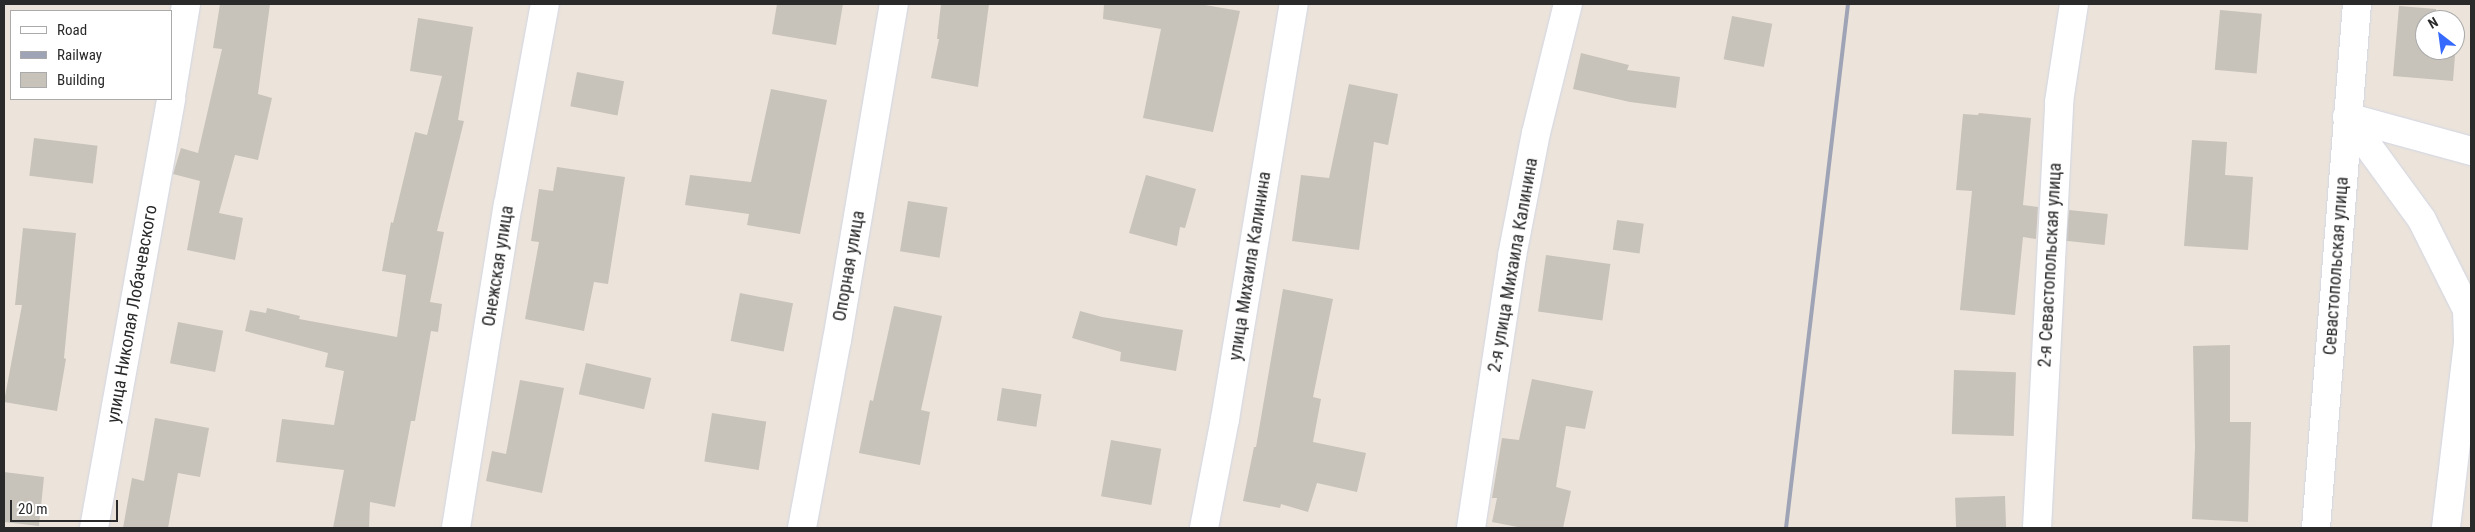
<!DOCTYPE html>
<meta charset="utf-8">
<style>
body{margin:0}
#map{position:relative;width:2475px;height:532px;overflow:hidden;background:#ece4db;font-family:"Roboto Condensed",sans-serif}
div>[style]{position:absolute}
[style*='--x']{left:calc(var(--x)*1px);top:calc(var(--y)*1px);width:calc(var(--w)*1px);rotate:calc(var(--a)*1deg)}
.building>*{inset:0;background:#c7c2ba;transform-origin:0 0}
.roads{filter:drop-shadow(0 0 1px #d1d5e3) drop-shadow(0 0 1px #d1d5e3)}
.minor>*{height:28px;margin:-14px;padding:0 14px;transform-origin:14px;border-radius:14px;background:#fff}
.rail>*{height:4px;margin:-2px;padding:0 2px;transform-origin:2px;border-radius:2px;background:#9ea3b5}
span{translate:-50% -50%;white-space:nowrap;text-align:center;line-height:1.15;-webkit-text-stroke:4.5px #fff;paint-order:stroke}
.street-label{font-size:18px;color:#2a2a2a}
.frame{position:absolute;inset:0;border:5px solid #2a2a2a;pointer-events:none}
.legend{position:absolute;left:10px;top:10px;width:162px;height:90px;box-sizing:border-box;background:#fff;border:1px solid #aaa;margin:0;padding:6px 9px;list-style:none;font-size:15px;color:#2a2a2a}
.legend li{display:flex;align-items:center;gap:10px;height:25px}
.legend b{width:25px;border:1px solid #aaa}
.north{position:absolute;left:2415px;top:10px;width:50px;height:50px;box-sizing:border-box;background:#fff;border:1px solid #aaa;border-radius:50%;rotate:330deg;font-size:14px;font-weight:700;line-height:20px;text-align:center;color:#2a2a2a}
.north::after{content:'';display:block;margin:auto;width:18px;height:22px;background:#366afe;clip-path:polygon(50% 0,100% 100%,50% 72%,0 100%)}
.scale{position:absolute;left:10px;top:500px;width:108px;height:22px;box-sizing:border-box;border:2px solid #2a2a2a;border-top:0;padding-left:6px;font-size:15px;line-height:18px;white-space:nowrap;color:#2a2a2a;-webkit-text-stroke:4px #fff;paint-order:stroke}
</style>
<div id="map">
<div class="building">
<i style="clip-path:polygon(220px 4px,270px 4px,258px 94px,272px 98px,258px 160px,235px 155px,219px 213px,243px 218px,235px 260px,187px 250px,200px 181px,173px 174px,181px 148px,198px 153px,222px 49px,213px 48px)"></i>
<i style="clip-path:polygon(777px 4px,843px 4px,836px 45px,772px 34px)"></i>
<i style="clip-path:polygon(941px 4px,989px 4px,978px 87px,931px 78px,939px 39px,937px 39px)"></i>
<i style="clip-path:polygon(1104px 4px,1199px 4px,1240px 11px,1213px 132px,1143px 118px,1161px 29px,1103px 19px)"></i>
<i style="clip-path:polygon(2399px 6px,2436px 9px,2436px 20px,2425px 20px,2425px 50px,2455px 50px,2455px 30px,2457px 31px,2453px 81px,2393px 76px)"></i>
<i style="left:2220px;top:10px;width:42px;height:60px;rotate:5deg"></i>
<i style="left:1732px;top:16px;width:41px;height:44px;rotate:11deg"></i>
<i style="clip-path:polygon(418px 18px,473px 27px,458px 120px,464px 121px,437px 231px,444px 232px,430px 302px,442px 304px,438px 332px,431px 331px,415px 421px,411px 421px,395px 507px,370px 502px,369px 528px,333px 528px,344px 470px,276px 462px,282px 419px,334px 425px,344px 371px,325px 367px,328px 353px,245px 331px,250px 310px,266px 313px,267px 308px,300px 316px,299px 319px,397px 337px,406px 275px,382px 271px,391px 222px,393px 223px,415px 132px,427px 135px,442px 76px,410px 71px)"></i>
<i style="clip-path:polygon(1581px 53px,1629px 65px,1627px 70px,1680px 77px,1676px 108px,1630px 102px,1573px 89px)"></i>
<i style="left:577px;top:72px;width:48px;height:35px;rotate:11deg"></i>
<i style="clip-path:polygon(1349px 84px,1398px 94px,1388px 145px,1374px 142px,1359px 250px,1292px 241px,1301px 175px,1329px 178px)"></i>
<i style="clip-path:polygon(771px 89px,827px 100px,800px 234px,747px 225px,749px 214px,685px 205px,690px 175px,751px 182px)"></i>
<i style="clip-path:polygon(1979px 113px,2031px 118px,2023px 205px,2038px 207px,2036px 239px,2023px 237px,2015px 315px,1960px 310px,1972px 191px,1956px 190px,1963px 114px,1978px 115px)"></i>
<i style="left:34px;top:138px;width:64px;height:38px;rotate:7deg"></i>
<i style="clip-path:polygon(2192px 140px,2227px 142px,2225px 175px,2253px 177px,2248px 250px,2184px 246px)"></i>
<i style="clip-path:polygon(557px 167px,625px 177px,608px 284px,594px 282px,584px 331px,525px 319px,539px 242px,531px 241px,539px 189px,553px 191px)"></i>
<i style="clip-path:polygon(1146px 175px,1196px 189px,1185px 228px,1180px 227px,1177px 246px,1129px 233px)"></i>
<i style="left:908px;top:201px;width:40px;height:51px;rotate:9deg"></i>
<i style="left:2069px;top:210px;width:39px;height:31px;rotate:6deg"></i>
<i style="left:1617px;top:220px;width:27px;height:30px;rotate:8deg"></i>
<i style="clip-path:polygon(23px 228px,76px 233px,64px 358px,66px 359px,57px 411px,4px 402px,22px 305px,15px 305px)"></i>
<i style="left:1546px;top:255px;width:65px;height:57px;rotate:8deg"></i>
<i style="clip-path:polygon(1283px 289px,1333px 299px,1313px 397px,1321px 399px,1313px 442px,1366px 453px,1357px 492px,1317px 483px,1308px 512px,1281px 504px,1280px 508px,1243px 501px,1254px 447px,1256px 447px)"></i>
<i style="left:740px;top:293px;width:54px;height:49px;rotate:11deg"></i>
<i style="clip-path:polygon(894px 306px,942px 316px,921px 410px,930px 412px,920px 465px,859px 453px,870px 400px,873px 401px)"></i>
<i style="clip-path:polygon(1080px 311px,1102px 317px,1183px 330px,1176px 371px,1120px 361px,1121px 352px,1072px 338px)"></i>
<i style="left:178px;top:322px;width:46px;height:42px;rotate:11deg"></i>
<i style="clip-path:polygon(2230px 345px,2230px 422px,2251px 422px,2248px 522px,2192px 519px,2195px 447px,2193px 346px)"></i>
<i style="left:586px;top:363px;width:67px;height:32px;rotate:13deg"></i>
<i style="left:1954px;top:370px;width:62px;height:64px;rotate:2deg"></i>
<i style="clip-path:polygon(1532px 379px,1593px 391px,1585px 429px,1566px 426px,1556px 487px,1571px 491px,1563px 528px,1523px 528px,1492px 522px,1497px 498px,1492px 498px,1502px 438px,1519px 440px)"></i>
<i style="clip-path:polygon(520px 380px,564px 388px,542px 493px,486px 481px,492px 451px,506px 454px)"></i>
<i style="left:1002px;top:388px;width:40px;height:33px;rotate:9deg"></i>
<i style="left:712px;top:413px;width:55px;height:49px;rotate:9deg"></i>
<i style="clip-path:polygon(155px 418px,209px 428px,200px 477px,178px 473px,168px 528px,123px 528px,132px 478px,144px 481px)"></i>
<i style="left:1111px;top:440px;width:51px;height:57px;rotate:10deg"></i>
<i style="clip-path:polygon(4px 472px,44px 477px,39px 526px,4px 522px)"></i>
<i style="left:2005px;top:496px;width:32px;height:50px;rotate:88deg"></i>
</div>
<div class="roads">
<div class="minor">
<i style="--x:171;--y:96;--w:93;--a:-80.7"></i>
<i style="--x:2347;--y:117;--w:127;--a:53.9"></i>
<i style="--x:2422;--y:220;--w:101;--a:63.4"></i>
<i style="--x:2467;--y:310;--w:33;--a:88"></i>
<i style="--x:2468;--y:343;--w:186;--a:96.8"></i>
<i style="--x:2347;--y:117;--w:129;--a:15.3"></i>
<i style="--x:94;--y:528;--w:436;--a:-79.8"></i>
<i style="--x:456;--y:528;--w:327;--a:-80.9"></i>
<i style="--x:508;--y:205;--w:204;--a:-79.6"></i>
<i style="--x:802;--y:528;--w:191;--a:-79.5"></i>
<i style="--x:837;--y:340;--w:341;--a:-80.4"></i>
<i style="--x:1204;--y:528;--w:111;--a:-79.1"></i>
<i style="--x:1225;--y:419;--w:421;--a:-80.6"></i>
<i style="--x:1471;--y:528;--w:275;--a:-81.4"></i>
<i style="--x:1512;--y:256;--w:125;--a:-79"></i>
<i style="--x:1536;--y:133;--w:133;--a:-76.1"></i>
<i style="--x:2037;--y:528;--w:427;--a:-87"></i>
<i style="--x:2059;--y:102;--w:99;--a:-81.3"></i>
<i style="--x:2316;--y:528;--w:526;--a:-85.53"></i>
</div>
</div>
<div class="rail">
<i style="--x:1786;--y:528;--w:528;--a:-83.25"></i>
</div>
<div class="street-label">
<span style="left:1513px;top:265px;rotate:-80deg">2-я улица Михаила Калинина</span>
<span style="left:2050px;top:265px;rotate:-87deg">2-я Севастопольская улица</span>
<span style="left:498px;top:266px;rotate:-81deg">Онежская улица</span>
<span style="left:849px;top:266px;rotate:-80deg">Опорная улица</span>
<span style="left:1250px;top:266px;rotate:-81deg">улица Михаила Калинина</span>
<span style="left:2336px;top:266px;rotate:-86deg">Севастопольская улица</span>
<span style="left:132px;top:314px;rotate:-80deg">улица Николая Лобачевского</span>
</div>
<div class="frame"></div>
<ul class="legend">
<li><b style="height:6px;background:#fff"></b>Road</li>
<li><b style="height:6px;background:#9ea3b5"></b>Railway</li>
<li><b style="height:14px;background:#c7c2ba"></b>Building</li>
</ul>
<div class="north">N</div>
<div class="scale">20 m</div>
</div>
